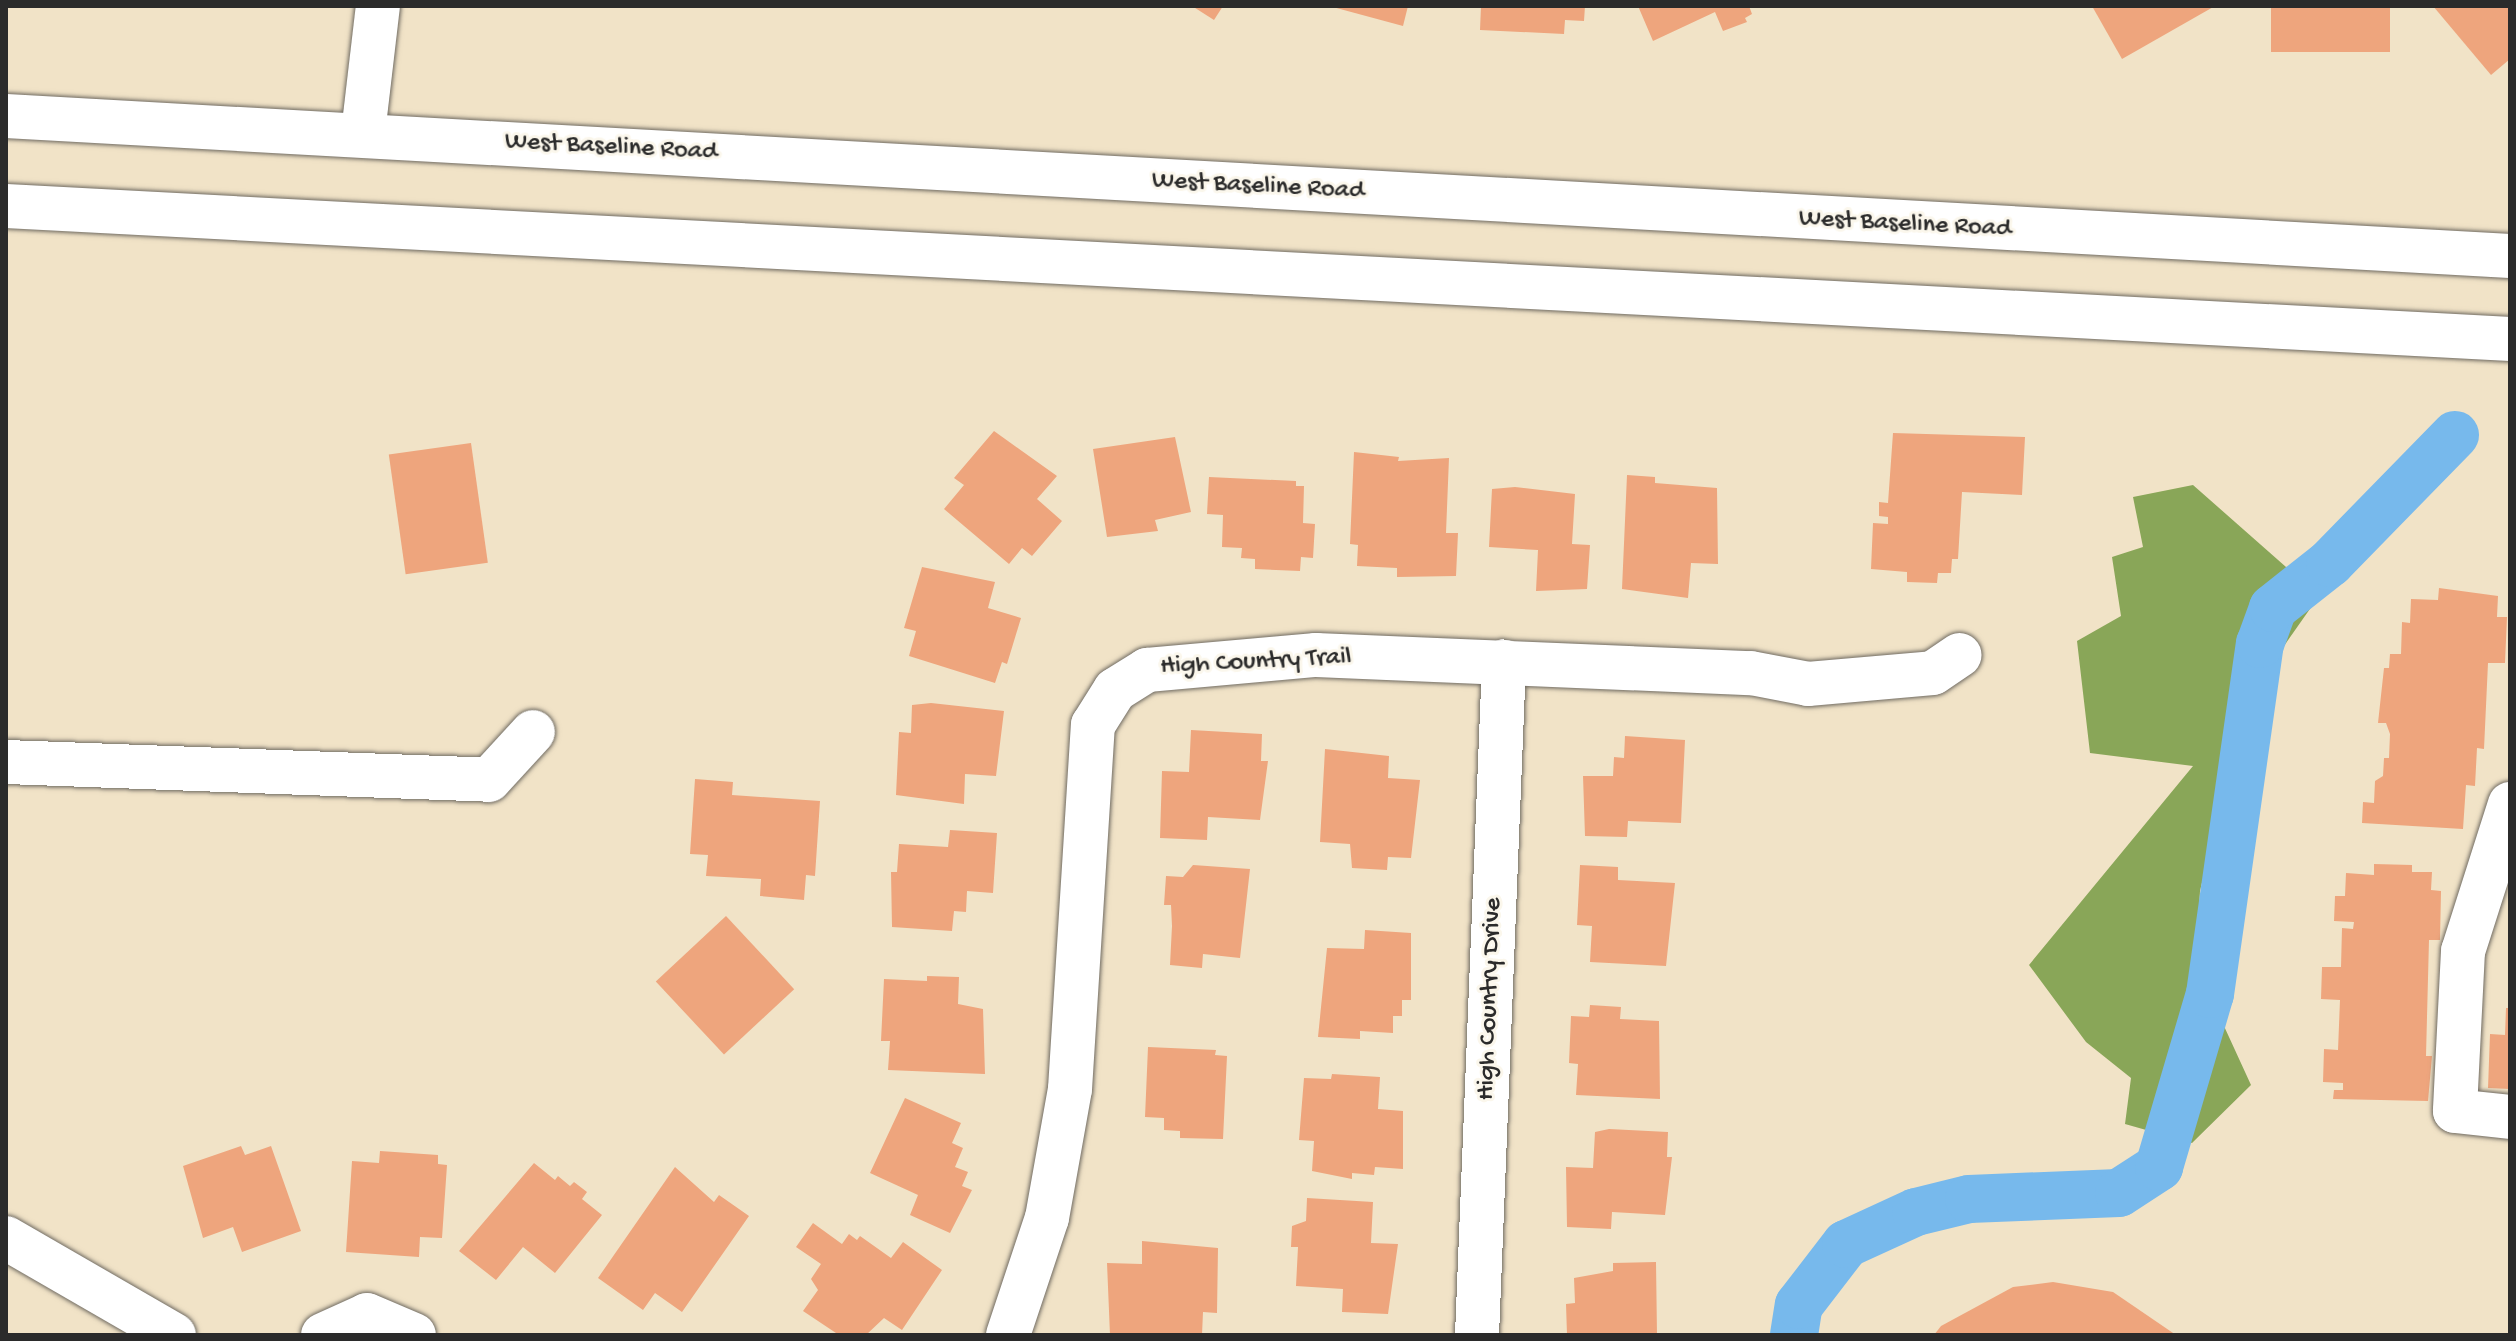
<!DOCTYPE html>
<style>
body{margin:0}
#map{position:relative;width:2516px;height:1341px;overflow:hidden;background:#f1e3c7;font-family:"Gochi Hand",sans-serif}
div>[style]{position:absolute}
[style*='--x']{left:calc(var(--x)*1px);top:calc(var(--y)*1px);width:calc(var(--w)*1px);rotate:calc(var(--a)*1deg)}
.forest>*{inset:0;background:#89a658}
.canal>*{height:48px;margin:-24px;padding:0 24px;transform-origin:24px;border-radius:24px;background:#77b9ec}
.building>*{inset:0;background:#eea57d;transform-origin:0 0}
.roads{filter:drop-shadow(0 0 2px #706b62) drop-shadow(0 0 2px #706b62)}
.minor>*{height:44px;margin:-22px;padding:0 22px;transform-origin:22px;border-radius:22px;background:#fff}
.major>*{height:44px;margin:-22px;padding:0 22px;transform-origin:22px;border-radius:22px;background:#fff}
span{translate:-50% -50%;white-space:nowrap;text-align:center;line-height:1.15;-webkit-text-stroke:6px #fbf7ec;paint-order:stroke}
.street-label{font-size:26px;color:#2b2b2b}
.frame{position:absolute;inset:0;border:8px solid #2b2b2b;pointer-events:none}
</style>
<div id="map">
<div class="forest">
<i style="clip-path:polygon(2193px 485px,2319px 596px,2279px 653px,2238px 734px,2200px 891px,2196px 965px,2251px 1085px,2192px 1143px,2125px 1124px,2131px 1078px,2086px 1042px,2029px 965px,2193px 766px,2090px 753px,2077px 641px,2121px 616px,2112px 557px,2143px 547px,2133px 497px)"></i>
</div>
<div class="canal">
<i style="--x:1794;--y:1335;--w:30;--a:-81"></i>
<i style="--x:1799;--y:1305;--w:77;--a:-52.4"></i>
<i style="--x:1846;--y:1244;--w:77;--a:-24.6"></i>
<i style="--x:1916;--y:1212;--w:55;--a:-13.8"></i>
<i style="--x:1969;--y:1199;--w:150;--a:-2.3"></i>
<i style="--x:2119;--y:1193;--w:48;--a:-33"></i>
<i style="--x:2159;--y:1167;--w:180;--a:-73.6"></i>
<i style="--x:2210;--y:994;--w:354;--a:-81.9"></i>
<i style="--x:2260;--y:644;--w:38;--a:-70"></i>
<i style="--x:2273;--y:608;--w:73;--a:-38.3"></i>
<i style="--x:2330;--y:563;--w:179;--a:-45.7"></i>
</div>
<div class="building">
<i style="clip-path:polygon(1192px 6px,1223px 6px,1214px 20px)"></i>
<i style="clip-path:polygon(1329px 6px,1408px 6px,1403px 26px)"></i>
<i style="clip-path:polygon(1481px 6px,1585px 6px,1584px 21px,1565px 20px,1564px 34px,1480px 30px)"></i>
<i style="clip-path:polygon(1638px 6px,1749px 6px,1752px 14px,1745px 18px,1747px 22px,1723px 31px,1715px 12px,1653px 41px)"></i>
<i style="clip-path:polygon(2092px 6px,2215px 6px,2122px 59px)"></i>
<i style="left:2271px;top:6px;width:119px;height:46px"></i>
<i style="clip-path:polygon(2433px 6px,2510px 6px,2510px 59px,2491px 75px)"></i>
<i style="clip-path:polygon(994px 431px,1057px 476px,1037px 499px,1062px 521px,1032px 556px,1022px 548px,1009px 564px,944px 509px,964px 485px,954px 478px)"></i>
<i style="clip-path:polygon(1893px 433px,2025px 437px,2022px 495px,1962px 492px,1958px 559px,1952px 559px,1951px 573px,1938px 573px,1937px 583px,1907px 582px,1907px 572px,1871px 569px,1873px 523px,1888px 524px,1888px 517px,1879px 516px,1879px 502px,1888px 503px)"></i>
<i style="clip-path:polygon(1175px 437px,1191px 512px,1155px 520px,1158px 531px,1107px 537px,1093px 449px)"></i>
<i style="left:471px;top:443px;width:121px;height:83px;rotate:82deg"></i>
<i style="clip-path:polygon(1354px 452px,1399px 457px,1398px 461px,1449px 458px,1446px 533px,1458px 533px,1456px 576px,1397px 577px,1397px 568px,1357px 566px,1358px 545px,1350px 544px)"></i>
<i style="clip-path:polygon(1627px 475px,1655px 477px,1655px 483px,1717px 488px,1718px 564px,1691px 563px,1688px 598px,1622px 589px)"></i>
<i style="clip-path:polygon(1209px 477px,1296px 481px,1296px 486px,1304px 486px,1303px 523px,1315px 524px,1313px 558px,1301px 557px,1300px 571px,1255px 569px,1255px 559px,1241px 558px,1242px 548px,1222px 547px,1223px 515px,1207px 514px)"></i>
<i style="clip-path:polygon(1515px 487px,1575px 494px,1572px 544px,1590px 545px,1587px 589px,1536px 591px,1538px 550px,1489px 547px,1492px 489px)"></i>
<i style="clip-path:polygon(922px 567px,995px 582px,988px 608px,1021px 618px,1007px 664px,1002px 662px,995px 683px,909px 656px,916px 631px,904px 628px)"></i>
<i style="clip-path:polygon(2439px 588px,2498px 596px,2497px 617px,2507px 617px,2505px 663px,2488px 663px,2484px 749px,2477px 748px,2475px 786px,2466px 785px,2463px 829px,2362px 823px,2363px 802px,2374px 803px,2375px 781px,2383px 776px,2384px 758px,2389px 758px,2390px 734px,2386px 723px,2378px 723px,2384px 668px,2389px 668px,2390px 654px,2401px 654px,2402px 622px,2410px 623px,2411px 599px,2438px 600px)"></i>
<i style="clip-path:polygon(931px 703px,1004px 711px,996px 776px,965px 774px,964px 804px,896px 795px,899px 732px,911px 733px,912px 705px)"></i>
<i style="clip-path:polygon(1191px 730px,1262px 734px,1261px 761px,1268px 761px,1260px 820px,1208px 817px,1207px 840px,1160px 838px,1162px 771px,1189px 772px)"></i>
<i style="clip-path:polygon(1625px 736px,1685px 740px,1681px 823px,1628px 821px,1627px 837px,1585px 836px,1583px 776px,1613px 776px,1614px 757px,1624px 758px)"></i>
<i style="clip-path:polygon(1325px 749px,1389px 756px,1388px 778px,1420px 780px,1411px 858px,1388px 857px,1387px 870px,1352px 868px,1350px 844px,1320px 842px)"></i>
<i style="clip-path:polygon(695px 779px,733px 782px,732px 795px,820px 801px,815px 876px,806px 875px,804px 900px,760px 896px,761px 879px,706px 876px,708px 855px,690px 854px)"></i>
<i style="clip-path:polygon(950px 830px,997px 833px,993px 893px,967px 891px,966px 912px,954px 911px,952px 931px,892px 927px,891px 872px,897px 872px,899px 844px,948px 847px)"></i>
<i style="clip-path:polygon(2374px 864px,2412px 865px,2412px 872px,2432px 872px,2431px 890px,2441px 891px,2440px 940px,2429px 940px,2426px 1056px,2432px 1056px,2428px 1101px,2333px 1099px,2334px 1090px,2343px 1090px,2343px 1083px,2323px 1082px,2324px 1049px,2338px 1050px,2340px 1000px,2321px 999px,2322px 967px,2341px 967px,2342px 928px,2353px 929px,2354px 922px,2334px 921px,2335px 896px,2345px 896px,2346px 873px,2374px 875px)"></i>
<i style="clip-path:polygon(1193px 865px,1250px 869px,1240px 958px,1203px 954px,1202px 968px,1170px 965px,1172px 926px,1171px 905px,1164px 905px,1166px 876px,1183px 877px)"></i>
<i style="clip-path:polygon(1580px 865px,1618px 867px,1618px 880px,1675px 883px,1666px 966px,1590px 962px,1592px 926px,1577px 925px)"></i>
<i style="left:726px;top:916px;width:100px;height:96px;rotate:47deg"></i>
<i style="clip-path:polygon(1365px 930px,1411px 933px,1411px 1000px,1402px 1000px,1402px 1016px,1393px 1016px,1393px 1033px,1360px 1031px,1360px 1039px,1318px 1037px,1327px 948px,1364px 949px)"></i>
<i style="clip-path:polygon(927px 976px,959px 977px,958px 1004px,983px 1009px,985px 1074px,888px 1070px,890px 1041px,881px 1041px,884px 979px,927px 981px)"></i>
<i style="clip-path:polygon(1590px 1005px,1621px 1007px,1620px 1019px,1659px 1021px,1660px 1099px,1576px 1095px,1578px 1064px,1569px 1063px,1571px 1016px,1589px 1017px)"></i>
<i style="clip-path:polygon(2506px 1008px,2510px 1008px,2510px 1089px,2488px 1088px,2490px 1034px,2505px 1035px)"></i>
<i style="clip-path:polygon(1148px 1047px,1216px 1050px,1215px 1055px,1227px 1056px,1223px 1139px,1180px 1138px,1180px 1131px,1164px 1130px,1164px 1118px,1145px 1117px)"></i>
<i style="clip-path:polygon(1332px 1074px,1380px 1077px,1378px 1109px,1403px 1111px,1403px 1169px,1375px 1167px,1374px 1175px,1352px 1173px,1352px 1179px,1312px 1171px,1314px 1141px,1299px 1140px,1304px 1078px,1331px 1079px)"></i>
<i style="clip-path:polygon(905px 1098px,961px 1123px,952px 1143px,963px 1148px,955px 1167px,968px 1172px,962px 1186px,972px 1190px,950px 1233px,910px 1215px,918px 1195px,870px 1173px)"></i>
<i style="clip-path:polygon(1609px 1129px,1668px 1132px,1667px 1157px,1672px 1157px,1665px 1215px,1612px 1212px,1611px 1229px,1567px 1227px,1566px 1167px,1593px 1168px,1595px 1132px)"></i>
<i style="clip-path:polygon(241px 1146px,245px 1155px,271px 1146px,301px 1231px,242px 1252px,233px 1227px,203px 1238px,183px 1166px)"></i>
<i style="clip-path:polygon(380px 1151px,438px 1155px,438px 1164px,447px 1165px,442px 1238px,420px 1237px,419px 1257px,346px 1252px,352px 1161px,379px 1163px)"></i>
<i style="clip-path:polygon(534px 1163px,555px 1180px,558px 1176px,570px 1186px,574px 1182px,587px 1192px,582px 1199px,602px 1215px,555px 1273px,523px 1247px,496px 1280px,459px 1251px)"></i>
<i style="clip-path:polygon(675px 1167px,714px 1202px,719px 1195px,749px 1216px,682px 1312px,655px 1293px,643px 1310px,598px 1278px)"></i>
<i style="clip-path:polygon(1307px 1198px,1373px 1202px,1371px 1243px,1398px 1244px,1388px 1314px,1342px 1312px,1343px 1289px,1296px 1286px,1298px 1247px,1291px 1247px,1292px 1226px,1306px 1221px)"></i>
<i style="clip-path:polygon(813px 1223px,842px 1244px,849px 1234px,857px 1240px,860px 1236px,891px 1258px,903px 1242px,942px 1270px,902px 1330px,884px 1318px,866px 1335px,839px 1335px,803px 1311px,818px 1290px,811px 1279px,821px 1264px,796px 1247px)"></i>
<i style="clip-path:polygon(1142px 1241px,1218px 1248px,1217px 1313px,1203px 1312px,1202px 1335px,1110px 1335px,1107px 1263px,1142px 1264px)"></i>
<i style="clip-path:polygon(1656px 1262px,1657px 1335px,1567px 1335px,1566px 1304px,1575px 1303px,1574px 1278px,1613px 1271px,1613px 1263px)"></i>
<i style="clip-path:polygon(2053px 1282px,2113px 1292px,2176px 1335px,1934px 1335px,1941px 1326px,2013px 1287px)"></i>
</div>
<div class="roads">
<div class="minor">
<i style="--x:363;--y:133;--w:128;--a:-83.3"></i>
<i style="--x:6;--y:762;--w:483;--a:2.1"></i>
<i style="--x:489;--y:780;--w:65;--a:-47.5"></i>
<i style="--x:2510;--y:804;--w:154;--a:107.7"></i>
<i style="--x:2463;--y:951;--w:160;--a:92.9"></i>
<i style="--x:2455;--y:1111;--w:55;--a:6.2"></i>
<i style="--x:6;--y:1238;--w:194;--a:30"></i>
<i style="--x:323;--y:1335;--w:48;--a:-24.4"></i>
<i style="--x:367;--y:1315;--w:51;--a:23.1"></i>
<i style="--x:1008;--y:1335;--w:123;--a:-71.6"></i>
<i style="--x:1047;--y:1218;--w:131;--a:-79.9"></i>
<i style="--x:1070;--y:1089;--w:365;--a:-86.4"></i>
<i style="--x:1093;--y:725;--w:41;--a:-57.8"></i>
<i style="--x:1115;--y:690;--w:38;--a:-32"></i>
<i style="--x:1147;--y:670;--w:170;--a:-5.1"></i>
<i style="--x:1316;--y:655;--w:435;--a:2.4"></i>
<i style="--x:1751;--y:673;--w:58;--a:10.9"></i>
<i style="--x:1808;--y:684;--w:125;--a:-5"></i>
<i style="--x:1933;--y:673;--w:32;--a:-34"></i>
<i style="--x:1477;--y:1335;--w:674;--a:-87.7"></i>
</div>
<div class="major">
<i style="--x:6;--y:116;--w:2508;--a:3.2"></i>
<i style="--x:6;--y:206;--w:2508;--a:3.04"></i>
</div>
</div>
<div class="street-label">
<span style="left:611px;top:148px;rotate:3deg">West Baseline Road</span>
<span style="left:1258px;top:187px;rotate:3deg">West Baseline Road</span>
<span style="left:1905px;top:225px;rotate:3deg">West Baseline Road</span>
<span style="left:1256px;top:663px;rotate:-3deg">High Country Trail</span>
<span style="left:1491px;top:999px;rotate:-88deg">High Country Drive</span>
</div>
<div class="frame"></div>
</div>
